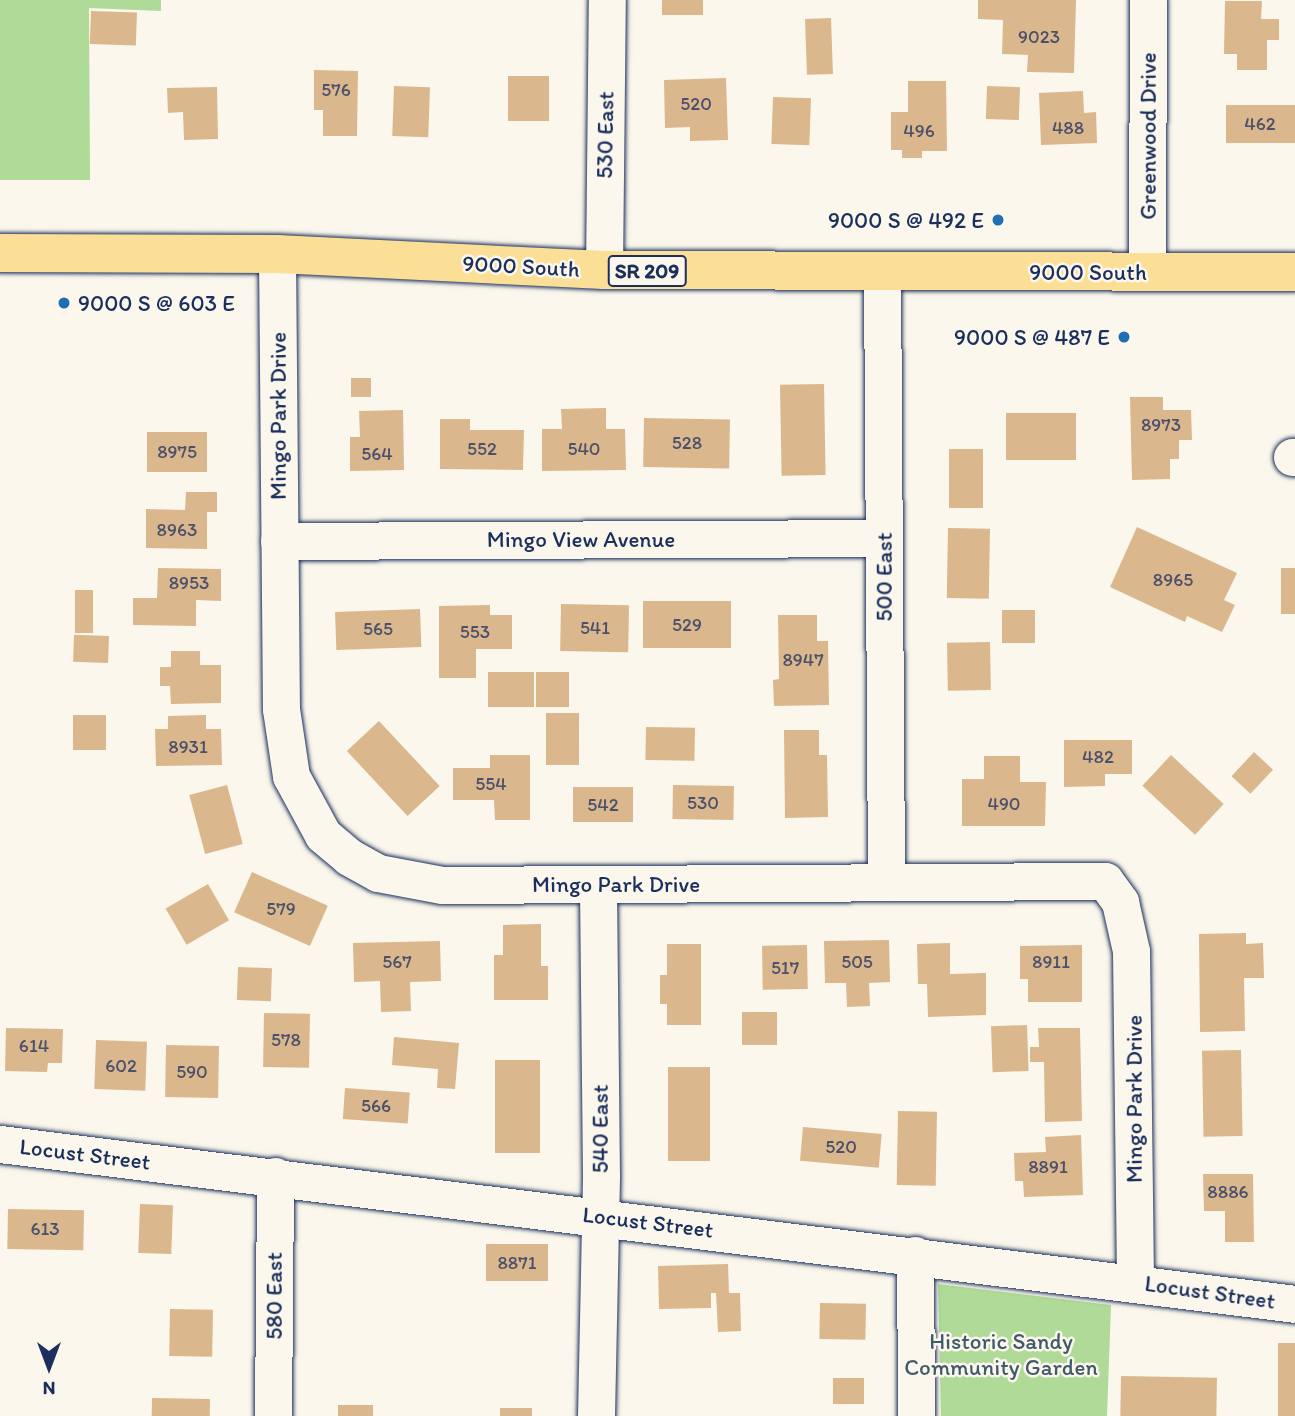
<!DOCTYPE html>
<style>
body{margin:0}
#map{position:relative;width:1295px;height:1416px;overflow:hidden;background:#fbf7ec;font-family:Itim,sans-serif}
div>[style]{position:absolute}
[style*='--x']{left:calc(var(--x)*1px);top:calc(var(--y)*1px);width:calc(var(--w)*1px);rotate:calc(var(--a)*1deg)}
.green>*{inset:0;background:#afda97}
.building>*{inset:0;background:#dbb78d;transform-origin:0 0}
.roads{filter:drop-shadow(0 0 2px #1b2f5e) drop-shadow(0 0 2px #1b2f5e)}
.minor>*{height:37px;margin:-18.5px;padding:0 18.5px;transform-origin:18.5px;border-radius:18.5px;background:#fbf7ec}
.major>*{height:38px;margin:-19px;padding:0 19px;transform-origin:19px;border-radius:19px;background:#fbdf96}
.dots>*{width:19px;height:19px;translate:-50% -50%;box-sizing:border-box;border:4px solid #fbf7ec;border-radius:50%}
span{translate:-50% -50%;white-space:nowrap;text-align:center;line-height:1.15;-webkit-text-stroke:5px #fbf7ec;paint-order:stroke}
.number-label{font-size:19px;color:#4b516a}
.number-label span{-webkit-text-stroke-width:0}
.shield-label span{padding:2px 5px;background:#fbf7ec;border:2px solid;border-radius:5px;-webkit-text-stroke-width:0}
.shield-label{font-size:21px;color:#1b2f5e;font-weight:700}
.street-label{font-size:23px;color:#1b2f5e}
.poi-label{font-size:23px;color:#1b2f5e}
.right{translate:-100% -50%;text-align:right}
.left{translate:0 -50%;text-align:left}
.park-label{font-size:23px;color:#405a6c}
.north{position:absolute;left:14px;top:1332px;width:70px;height:70px;-webkit-text-stroke:5px #fbf7ec;paint-order:stroke;rotate:180deg;font-size:19px;font-weight:700;line-height:28px;text-align:center;color:#1b2f5e}
.north::after{content:'';display:block;margin:auto;width:24px;height:32px;background:#1b2f5e;clip-path:polygon(50% 0,100% 100%,50% 72%,0 100%)}
</style>
<div id="map">
<div class="green">
<i style="clip-path:polygon(0 0,161px 0,161px 11px,89px 8px,90px 180px,0 180px)"></i>
<i style="clip-path:polygon(938px 1284px,1111px 1305px,1107px 1416px,941px 1416px)"></i>
</div>
<div class="building">
<i style="left:662px;top:0;width:41px;height:15px"></i>
<i style="clip-path:polygon(978px 0,1076px 0,1074px 73px,1027px 72px,1028px 55px,1002px 54px,1003px 20px,978px 19px)"></i>
<i style="clip-path:polygon(1225px 1px,1262px 1px,1261px 19px,1279px 19px,1279px 40px,1267px 40px,1267px 70px,1237px 70px,1237px 54px,1224px 54px)"></i>
<i style="left:91px;top:11px;width:46px;height:33px;rotate:2deg"></i>
<i style="left:831px;top:18px;width:56px;height:26px;rotate:88deg"></i>
<i style="clip-path:polygon(314px 70px,358px 71px,357px 136px,323px 136px,323px 110px,314px 110px)"></i>
<i style="left:508px;top:76px;width:41px;height:45px"></i>
<i style="clip-path:polygon(726px 78px,728px 140px,690px 141px,690px 127px,665px 128px,664px 80px)"></i>
<i style="clip-path:polygon(908px 81px,946px 81px,947px 151px,922px 151px,922px 158px,902px 158px,902px 150px,891px 150px,891px 112px,908px 112px)"></i>
<i style="left:394px;top:86px;width:36px;height:50px;rotate:2deg"></i>
<i style="left:987px;top:86px;width:33px;height:33px;rotate:2deg"></i>
<i style="clip-path:polygon(217px 87px,218px 139px,184px 140px,183px 112px,168px 113px,167px 88px)"></i>
<i style="clip-path:polygon(1083px 91px,1084px 113px,1096px 112px,1097px 143px,1041px 145px,1039px 93px)"></i>
<i style="left:773px;top:97px;width:38px;height:47px;rotate:2deg"></i>
<i style="left:1226px;top:105px;width:69px;height:38px"></i>
<i style="left:351px;top:378px;width:20px;height:19px"></i>
<i style="left:824px;top:384px;width:91px;height:44px;rotate:89deg"></i>
<i style="clip-path:polygon(1130px 397px,1163px 397px,1163px 410px,1191px 410px,1192px 440px,1179px 440px,1179px 459px,1170px 459px,1170px 479px,1132px 480px)"></i>
<i style="clip-path:polygon(606px 408px,606px 429px,625px 429px,626px 470px,542px 471px,542px 429px,562px 429px,561px 409px)"></i>
<i style="clip-path:polygon(403px 410px,404px 470px,350px 471px,350px 437px,360px 437px,359px 411px)"></i>
<i style="left:1076px;top:413px;width:47px;height:70px;rotate:90deg"></i>
<i style="left:644px;top:418px;width:86px;height:49px;rotate:1deg"></i>
<i style="clip-path:polygon(440px 419px,470px 419px,470px 430px,524px 430px,523px 470px,440px 469px)"></i>
<i style="left:147px;top:432px;width:60px;height:40px"></i>
<i style="left:949px;top:449px;width:34px;height:59px"></i>
<i style="clip-path:polygon(186px 492px,217px 492px,217px 512px,207px 512px,207px 549px,146px 548px,146px 509px,185px 510px)"></i>
<i style="clip-path:polygon(1137px 527px,1237px 573px,1224px 600px,1235px 605px,1222px 632px,1187px 616px,1185px 622px,1110px 587px)"></i>
<i style="left:948px;top:528px;width:42px;height:70px;rotate:1deg"></i>
<i style="clip-path:polygon(158px 568px,221px 569px,221px 601px,196px 600px,196px 626px,133px 625px,133px 598px,157px 598px)"></i>
<i style="left:1281px;top:568px;width:14px;height:46px"></i>
<i style="left:75px;top:590px;width:18px;height:43px"></i>
<i style="left:731px;top:601px;width:47px;height:88px;rotate:90deg"></i>
<i style="left:561px;top:604px;width:68px;height:47px;rotate:1deg"></i>
<i style="clip-path:polygon(490px 605px,490px 615px,512px 615px,512px 649px,476px 649px,476px 678px,439px 678px,439px 606px)"></i>
<i style="left:420px;top:609px;width:38px;height:85px;rotate:88deg"></i>
<i style="left:1002px;top:610px;width:33px;height:33px"></i>
<i style="clip-path:polygon(778px 615px,817px 615px,817px 641px,828px 641px,829px 705px,774px 706px,773px 680px,779px 679px)"></i>
<i style="left:109px;top:636px;width:27px;height:35px;rotate:92deg"></i>
<i style="left:990px;top:642px;width:48px;height:43px;rotate:89deg"></i>
<i style="clip-path:polygon(171px 651px,200px 651px,200px 665px,221px 665px,221px 703px,171px 704px,170px 686px,160px 686px,160px 667px,171px 667px)"></i>
<i style="left:488px;top:672px;width:46px;height:35px"></i>
<i style="left:536px;top:672px;width:33px;height:35px"></i>
<i style="left:546px;top:713px;width:33px;height:52px"></i>
<i style="left:73px;top:715px;width:33px;height:35px"></i>
<i style="clip-path:polygon(206px 715px,206px 729px,221px 729px,222px 765px,156px 766px,155px 729px,168px 729px,168px 716px)"></i>
<i style="left:379px;top:721px;width:89px;height:44px;rotate:47deg"></i>
<i style="left:646px;top:727px;width:49px;height:33px;rotate:1deg"></i>
<i style="clip-path:polygon(784px 730px,819px 730px,819px 755px,827px 755px,828px 817px,785px 818px)"></i>
<i style="clip-path:polygon(1064px 740px,1132px 740px,1132px 774px,1105px 774px,1105px 786px,1064px 787px)"></i>
<i style="left:1254px;top:752px;width:26px;height:33px;rotate:43deg"></i>
<i style="clip-path:polygon(490px 755px,530px 755px,530px 820px,495px 820px,494px 800px,453px 800px,453px 768px,490px 768px)"></i>
<i style="left:1171px;top:755px;width:72px;height:42px;rotate:43deg"></i>
<i style="clip-path:polygon(984px 756px,1020px 756px,1020px 782px,1046px 782px,1045px 826px,962px 826px,962px 779px,984px 779px)"></i>
<i style="left:227px;top:785px;width:61px;height:39px;rotate:75deg"></i>
<i style="left:673px;top:785px;width:61px;height:34px;rotate:1deg"></i>
<i style="left:633px;top:787px;width:35px;height:60px;rotate:90deg"></i>
<i style="left:252px;top:872px;width:83px;height:44px;rotate:24deg"></i>
<i style="left:208px;top:884px;width:42px;height:49px;rotate:60deg"></i>
<i style="clip-path:polygon(541px 924px,541px 966px,548px 966px,548px 1000px,494px 1000px,494px 955px,503px 955px,503px 925px)"></i>
<i style="clip-path:polygon(1246px 933px,1246px 944px,1263px 943px,1264px 978px,1244px 978px,1245px 1031px,1200px 1032px,1199px 934px)"></i>
<i style="clip-path:polygon(889px 940px,890px 982px,869px 983px,870px 1006px,847px 1007px,846px 983px,825px 983px,824px 941px)"></i>
<i style="clip-path:polygon(440px 941px,441px 981px,410px 982px,411px 1011px,381px 1012px,380px 981px,354px 982px,353px 943px)"></i>
<i style="clip-path:polygon(950px 943px,950px 974px,986px 973px,986px 1015px,928px 1017px,927px 984px,918px 984px,917px 944px)"></i>
<i style="clip-path:polygon(667px 944px,701px 944px,701px 1025px,667px 1025px,667px 1004px,660px 1004px,660px 975px,667px 975px)"></i>
<i style="left:807px;top:945px;width:44px;height:45px;rotate:89deg"></i>
<i style="clip-path:polygon(1082px 945px,1082px 1002px,1028px 1002px,1028px 979px,1020px 979px,1020px 946px)"></i>
<i style="left:238px;top:967px;width:34px;height:33px;rotate:2deg"></i>
<i style="left:777px;top:1012px;width:33px;height:35px;rotate:90deg"></i>
<i style="left:264px;top:1013px;width:46px;height:54px;rotate:1deg"></i>
<i style="left:1027px;top:1025px;width:46px;height:36px;rotate:88deg"></i>
<i style="clip-path:polygon(6px 1028px,63px 1029px,62px 1063px,48px 1063px,47px 1072px,5px 1071px)"></i>
<i style="clip-path:polygon(1038px 1028px,1080px 1028px,1082px 1121px,1045px 1122px,1044px 1062px,1030px 1062px,1030px 1047px,1039px 1047px)"></i>
<i style="clip-path:polygon(394px 1037px,459px 1043px,455px 1089px,437px 1088px,438px 1069px,392px 1065px)"></i>
<i style="left:96px;top:1040px;width:51px;height:49px;rotate:2deg"></i>
<i style="left:166px;top:1045px;width:53px;height:52px;rotate:1deg"></i>
<i style="left:1241px;top:1050px;width:86px;height:39px;rotate:89deg"></i>
<i style="left:495px;top:1060px;width:45px;height:93px"></i>
<i style="left:668px;top:1067px;width:42px;height:94px"></i>
<i style="left:345px;top:1088px;width:65px;height:31px;rotate:4deg"></i>
<i style="left:898px;top:1111px;width:39px;height:74px;rotate:1deg"></i>
<i style="left:803px;top:1127px;width:79px;height:34px;rotate:5deg"></i>
<i style="clip-path:polygon(1081px 1135px,1083px 1195px,1024px 1197px,1023px 1181px,1015px 1181px,1014px 1153px,1046px 1152px,1045px 1137px)"></i>
<i style="clip-path:polygon(1203px 1174px,1253px 1174px,1254px 1242px,1225px 1242px,1225px 1211px,1204px 1211px)"></i>
<i style="left:140px;top:1204px;width:33px;height:49px;rotate:2deg"></i>
<i style="left:8px;top:1209px;width:76px;height:40px;rotate:1deg"></i>
<i style="left:486px;top:1244px;width:62px;height:37px"></i>
<i style="clip-path:polygon(728px 1264px,729px 1293px,740px 1293px,741px 1331px,718px 1332px,716px 1293px,711px 1293px,711px 1308px,659px 1309px,658px 1266px)"></i>
<i style="left:820px;top:1303px;width:46px;height:36px;rotate:1deg"></i>
<i style="left:170px;top:1309px;width:43px;height:47px;rotate:1deg"></i>
<i style="left:1278px;top:1343px;width:17px;height:73px"></i>
<i style="left:1121px;top:1376px;width:96px;height:40px;rotate:1deg"></i>
<i style="left:833px;top:1378px;width:31px;height:26px"></i>
<i style="left:152px;top:1398px;width:58px;height:18px;rotate:1deg"></i>
<i style="left:338px;top:1405px;width:35px;height:11px"></i>
<i style="left:500px;top:1408px;width:32px;height:8px"></i>
</div>
<div class="roads">
<div class="minor">
<i style="--x:277;--y:254;--w:455;--a:89.5"></i>
<i style="--x:281;--y:709;--w:68;--a:81.5"></i>
<i style="--x:291;--y:776;--w:67;--a:61.5"></i>
<i style="--x:323;--y:835;--w:34;--a:40"></i>
<i style="--x:349;--y:857;--w:33;--a:29"></i>
<i style="--x:378;--y:873;--w:65;--a:10.6"></i>
<i style="--x:442;--y:885;--w:663;--a:-0.35"></i>
<i style="--x:1105;--y:881;--w:26;--a:54"></i>
<i style="--x:1120;--y:902;--w:50;--a:77.3"></i>
<i style="--x:1131;--y:951;--w:332;--a:89.3"></i>
<i style="--x:604;--y:270;--w:270;--a:-89.4"></i>
<i style="--x:882;--y:272;--w:610;--a:89.62"></i>
<i style="--x:1147;--y:272;--w:272;--a:-89.8"></i>
<i style="--x:1292;--y:457;--w:3;--a:0"></i>
<i style="--x:279;--y:541;--w:605;--a:-0.28"></i>
<i style="--x:0;--y:1144;--w:1305;--a:7.04"></i>
<i style="--x:915;--y:1255;--w:161;--a:89.6"></i>
<i style="--x:273;--y:1416;--w:240;--a:-89.5"></i>
<i style="--x:596;--y:1416;--w:240;--a:-88.8"></i>
<i style="--x:601;--y:1176;--w:292;--a:-90.6"></i>
</div>
<div class="major">
<i style="--x:0;--y:253;--w:277;--a:0.2"></i>
<i style="--x:277;--y:254;--w:327;--a:2.8"></i>
<i style="--x:604;--y:270;--w:691;--a:0.17"></i>
</div>
</div>
<div class="dots">
<i style="left:998px;top:220px;background:#1f6fb2"></i>
<i style="left:64px;top:303px;background:#1f6fb2"></i>
<i style="left:1124px;top:337px;background:#1f6fb2"></i>
</div>
<div class="number-label">
<span style="left:1039px;top:37px">9023</span>
<span style="left:336px;top:90px">576</span>
<span style="left:696px;top:104px">520</span>
<span style="left:1260px;top:124px">462</span>
<span style="left:1068px;top:128px">488</span>
<span style="left:919px;top:131px">496</span>
<span style="left:1161px;top:425px">8973</span>
<span style="left:687px;top:443px">528</span>
<span style="left:482px;top:449px">552</span>
<span style="left:584px;top:449px">540</span>
<span style="left:177px;top:452px">8975</span>
<span style="left:377px;top:454px">564</span>
<span style="left:177px;top:530px">8963</span>
<span style="left:1173px;top:580px">8965</span>
<span style="left:189px;top:583px">8953</span>
<span style="left:687px;top:625px">529</span>
<span style="left:595px;top:628px">541</span>
<span style="left:378px;top:629px">565</span>
<span style="left:475px;top:632px">553</span>
<span style="left:803px;top:660px">8947</span>
<span style="left:188px;top:747px">8931</span>
<span style="left:1098px;top:757px">482</span>
<span style="left:491px;top:784px">554</span>
<span style="left:703px;top:803px">530</span>
<span style="left:1004px;top:804px">490</span>
<span style="left:603px;top:805px">542</span>
<span style="left:281px;top:909px">579</span>
<span style="left:397px;top:962px">567</span>
<span style="left:857px;top:962px">505</span>
<span style="left:1051px;top:962px">8911</span>
<span style="left:785px;top:968px">517</span>
<span style="left:286px;top:1040px">578</span>
<span style="left:34px;top:1046px">614</span>
<span style="left:121px;top:1066px">602</span>
<span style="left:192px;top:1072px">590</span>
<span style="left:376px;top:1106px">566</span>
<span style="left:841px;top:1147px">520</span>
<span style="left:1048px;top:1167px">8891</span>
<span style="left:1228px;top:1192px">8886</span>
<span style="left:45px;top:1229px">613</span>
<span style="left:517px;top:1263px">8871</span>
</div>
<div class="shield-label">
<span style="left:647px;top:271px">SR 209</span>
</div>
<div class="street-label">
<span style="left:605px;top:135px;rotate:-89deg">530 East</span>
<span style="left:1148px;top:136px;rotate:-90deg">Greenwood Drive</span>
<span style="left:521px;top:266px;rotate:3deg">9000 South</span>
<span style="left:1088px;top:272px">9000 South</span>
<span style="left:278px;top:416px;rotate:-90deg">Mingo Park Drive</span>
<span style="left:581px;top:539px">Mingo View Avenue</span>
<span style="left:884px;top:577px;rotate:-90deg">500 East</span>
<span style="left:616px;top:884px">Mingo Park Drive</span>
<span style="left:1134px;top:1099px;rotate:-90deg">Mingo Park Drive</span>
<span style="left:600px;top:1129px;rotate:-90deg">540 East</span>
<span style="left:85px;top:1154px;rotate:7deg">Locust Street</span>
<span style="left:648px;top:1222px;rotate:7deg">Locust Street</span>
<span style="left:1210px;top:1292px;rotate:8deg">Locust Street</span>
<span style="left:274px;top:1296px;rotate:-90deg">580 East</span>
</div>
<div class="poi-label">
<span class="right" style="left:984px;top:220px">9000 S @ 492 E</span>
<span class="left" style="left:78px;top:303px">9000 S @ 603 E</span>
<span class="right" style="left:1110px;top:337px">9000 S @ 487 E</span>
</div>
<div class="park-label">
<span style="left:1001px;top:1354px">Historic Sandy<br>Community Garden</span>
</div>
<div class="north">N</div>
</div>
